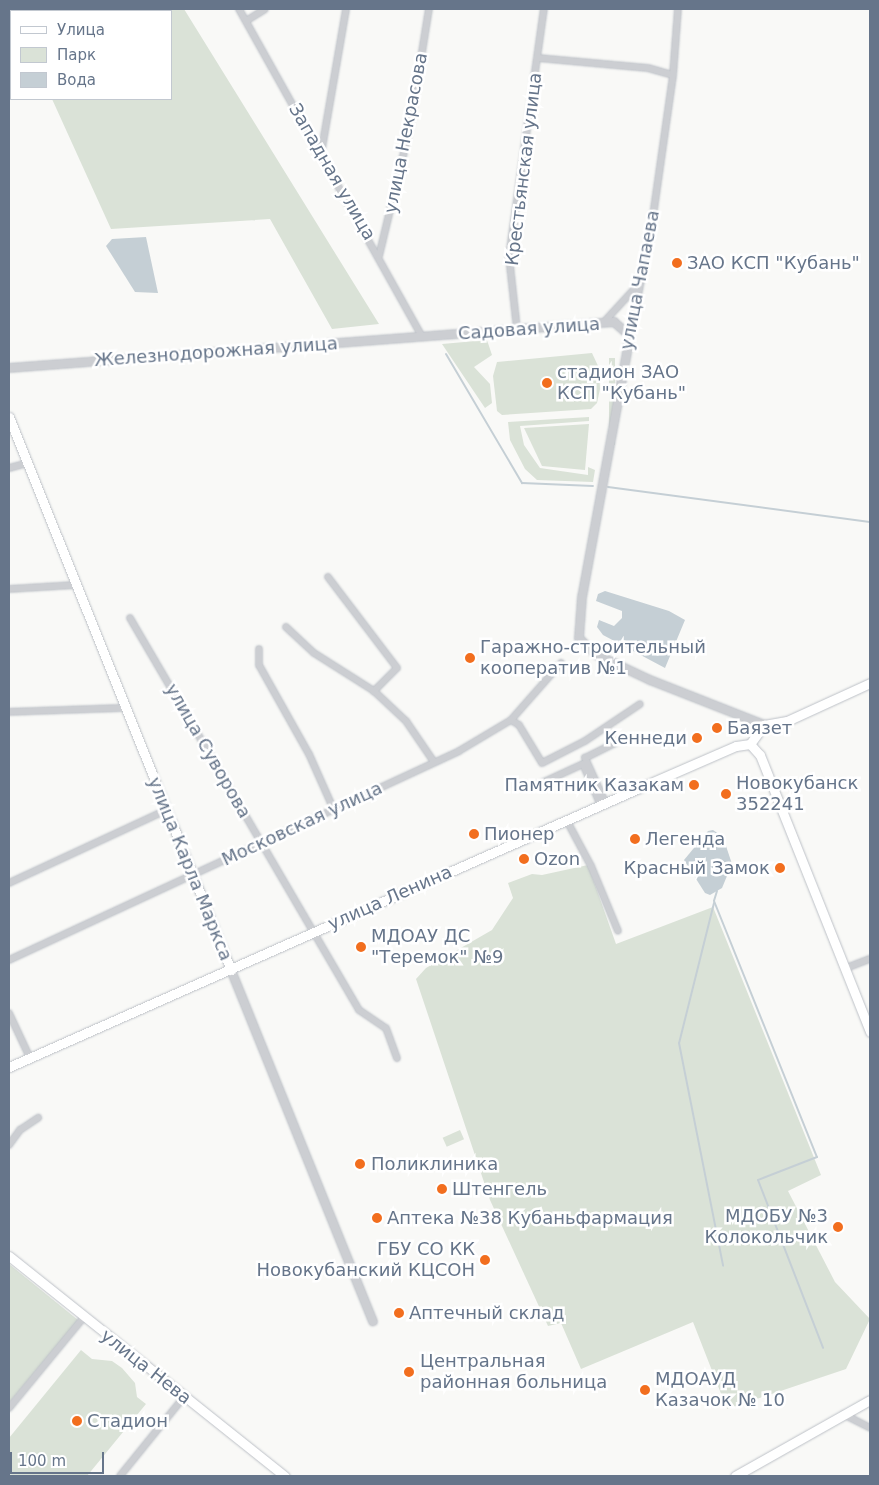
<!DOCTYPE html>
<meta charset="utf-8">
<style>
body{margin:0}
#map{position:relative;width:879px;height:1485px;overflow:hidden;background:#f9f9f7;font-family:"DejaVu Sans",sans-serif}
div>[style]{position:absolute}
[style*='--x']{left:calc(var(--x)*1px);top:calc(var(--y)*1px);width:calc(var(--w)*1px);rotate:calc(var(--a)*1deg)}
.green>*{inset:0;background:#dae2d7;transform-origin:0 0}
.water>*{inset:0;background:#c5cfd5}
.stream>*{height:2px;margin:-1px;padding:0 1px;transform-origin:1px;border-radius:1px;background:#c5cfd5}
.roads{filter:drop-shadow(0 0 1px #bdc1c7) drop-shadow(0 0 1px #bdc1c7)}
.minor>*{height:6px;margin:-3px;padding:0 3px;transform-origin:3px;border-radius:3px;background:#ccced2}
.tertiary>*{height:8px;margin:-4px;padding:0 4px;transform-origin:4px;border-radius:4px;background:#ccced2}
.secondary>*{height:9px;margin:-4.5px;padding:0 4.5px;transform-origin:4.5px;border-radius:4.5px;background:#fff}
.dots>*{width:14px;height:14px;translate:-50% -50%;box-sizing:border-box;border:2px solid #fff;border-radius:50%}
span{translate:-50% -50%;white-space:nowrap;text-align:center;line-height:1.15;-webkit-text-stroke:5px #fff;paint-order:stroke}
.street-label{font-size:18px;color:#66758a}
.poi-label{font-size:18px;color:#66758a}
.left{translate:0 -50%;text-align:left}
.right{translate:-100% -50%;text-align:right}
.frame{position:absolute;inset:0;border:10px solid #66758a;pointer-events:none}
.legend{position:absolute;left:10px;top:10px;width:162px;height:90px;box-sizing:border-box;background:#fff;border:1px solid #c2c8d0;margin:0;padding:6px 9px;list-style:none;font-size:15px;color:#66758a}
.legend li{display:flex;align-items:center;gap:10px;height:25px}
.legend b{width:25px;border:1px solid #c2c8d0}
.scale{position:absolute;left:10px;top:1452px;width:94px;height:22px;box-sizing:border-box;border:2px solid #66758a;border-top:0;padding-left:6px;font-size:15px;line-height:18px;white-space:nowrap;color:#66758a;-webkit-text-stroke:4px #fff;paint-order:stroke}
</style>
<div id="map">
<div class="green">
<i style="clip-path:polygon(12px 9px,184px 9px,379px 324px,332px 329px,270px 219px,111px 229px,52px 99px,171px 99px,171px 11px)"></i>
<i style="clip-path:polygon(487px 340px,492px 355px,474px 367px,490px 384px,492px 403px,485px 408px,442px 344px)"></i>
<i style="clip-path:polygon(592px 353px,599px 368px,600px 389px,597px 403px,591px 409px,502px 415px,497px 411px,493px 376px,497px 362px)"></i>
<i style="left:609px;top:358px;width:6px;height:87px"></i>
<i style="clip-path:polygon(589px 417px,589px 421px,520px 426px,524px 445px,540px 468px,588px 475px,588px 467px,595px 470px,593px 482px,537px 480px,525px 469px,510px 440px,508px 422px)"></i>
<i style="clip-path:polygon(589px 424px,585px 470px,542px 466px,524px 428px)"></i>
<i style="clip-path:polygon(588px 865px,616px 944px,713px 907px,821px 1175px,788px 1191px,835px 1282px,870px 1319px,846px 1369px,727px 1409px,693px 1322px,581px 1369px,561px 1323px,548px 1326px,490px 1200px,416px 979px,426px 968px,492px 930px,513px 898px,508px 883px,532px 874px,542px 875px)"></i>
<i style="left:460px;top:1130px;width:10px;height:19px;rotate:66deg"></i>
<i style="clip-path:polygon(9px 1264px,78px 1320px,9px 1403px)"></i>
<i style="clip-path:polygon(81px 1350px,92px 1359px,112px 1361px,122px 1368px,135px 1383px,137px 1397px,146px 1404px,87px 1476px,9px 1476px,9px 1438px)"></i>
</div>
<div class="water">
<i style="clip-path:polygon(146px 237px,158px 293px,135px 292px,106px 246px,112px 239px)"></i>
<i style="clip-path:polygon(605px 591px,669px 611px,685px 620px,665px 668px,603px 635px,597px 627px,599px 620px,614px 626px,622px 618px,622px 611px,596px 601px,598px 594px)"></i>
<i style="clip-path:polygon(713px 830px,723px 837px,732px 864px,722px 888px,710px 895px,705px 893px,684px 860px,708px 831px)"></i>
</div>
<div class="stream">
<i style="--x:446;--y:354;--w:150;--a:59.5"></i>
<i style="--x:522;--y:483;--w:71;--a:2.4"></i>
<i style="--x:608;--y:487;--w:264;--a:7.6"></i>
<i style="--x:717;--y:891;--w:10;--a:107"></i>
<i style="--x:714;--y:901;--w:276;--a:68.1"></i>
<i style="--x:817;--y:1157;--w:63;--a:158.7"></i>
<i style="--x:758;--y:1180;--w:180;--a:68.8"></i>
<i style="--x:714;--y:903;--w:144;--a:104"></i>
<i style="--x:679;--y:1043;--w:227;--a:78.8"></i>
</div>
<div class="roads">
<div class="minor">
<i style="--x:239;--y:9;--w:376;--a:60.8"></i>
<i style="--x:246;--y:21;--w:22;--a:-32"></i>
<i style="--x:538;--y:58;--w:110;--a:5.2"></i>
<i style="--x:648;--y:68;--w:26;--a:16"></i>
<i style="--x:321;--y:154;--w:147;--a:-80.2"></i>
<i style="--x:379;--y:256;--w:133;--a:-76.5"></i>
<i style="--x:410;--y:127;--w:120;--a:-80.9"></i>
<i style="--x:603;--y:323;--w:50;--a:-47.4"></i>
<i style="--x:517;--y:329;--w:72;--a:-96.3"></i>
<i style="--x:509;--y:257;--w:250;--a:-82"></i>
<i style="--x:630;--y:336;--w:108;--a:-78.8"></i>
<i style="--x:651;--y:230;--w:157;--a:-81.9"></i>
<i style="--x:673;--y:75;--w:66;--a:-85.7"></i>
<i style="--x:9;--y:468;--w:20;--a:-15"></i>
<i style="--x:328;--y:577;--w:114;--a:52.8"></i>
<i style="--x:397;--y:668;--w:33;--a:135"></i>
<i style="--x:9;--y:589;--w:66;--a:-3.5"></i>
<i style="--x:130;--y:618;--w:454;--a:59.7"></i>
<i style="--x:359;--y:1010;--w:32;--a:34"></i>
<i style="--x:386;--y:1028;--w:32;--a:70"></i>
<i style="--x:286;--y:627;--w:38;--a:43"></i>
<i style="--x:314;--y:653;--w:71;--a:32.3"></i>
<i style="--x:374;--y:691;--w:44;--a:43.2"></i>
<i style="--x:406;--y:721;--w:50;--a:55.7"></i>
<i style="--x:259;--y:649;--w:16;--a:90"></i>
<i style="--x:259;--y:665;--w:102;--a:60.7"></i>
<i style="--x:309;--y:754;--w:59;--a:66"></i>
<i style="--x:9;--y:712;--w:116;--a:-2"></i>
<i style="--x:511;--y:720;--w:76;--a:-48.7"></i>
<i style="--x:533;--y:787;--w:55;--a:-24.7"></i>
<i style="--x:583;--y:764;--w:46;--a:66.8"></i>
<i style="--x:606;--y:804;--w:51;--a:-114.5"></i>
<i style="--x:585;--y:758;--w:42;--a:-26.6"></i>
<i style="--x:567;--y:821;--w:51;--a:61.9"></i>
<i style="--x:591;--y:866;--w:70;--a:67.4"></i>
<i style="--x:9;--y:883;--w:173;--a:-24.9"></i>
<i style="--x:9;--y:960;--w:496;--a:-24.9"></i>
<i style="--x:459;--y:751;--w:61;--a:-30.8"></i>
<i style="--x:511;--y:720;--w:9;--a:32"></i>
<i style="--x:519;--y:725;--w:44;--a:58.8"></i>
<i style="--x:542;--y:763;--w:48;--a:-27.1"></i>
<i style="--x:585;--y:741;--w:66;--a:-33.9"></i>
<i style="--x:846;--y:968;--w:26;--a:-21"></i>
<i style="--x:9;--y:1013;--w:50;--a:65"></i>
<i style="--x:9;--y:1145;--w:19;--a:-54"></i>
<i style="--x:20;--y:1130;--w:22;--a:-34"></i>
<i style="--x:9;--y:1408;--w:118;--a:-50.5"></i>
<i style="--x:843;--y:1414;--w:30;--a:27"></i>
<i style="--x:120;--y:1476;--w:102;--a:-51"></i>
</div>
<div class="tertiary">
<i style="--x:9;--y:368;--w:607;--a:-4.35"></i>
<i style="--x:614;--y:322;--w:21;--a:41"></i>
<i style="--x:630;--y:336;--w:265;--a:100.4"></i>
<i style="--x:582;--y:597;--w:41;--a:94.2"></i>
<i style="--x:579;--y:638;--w:23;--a:45"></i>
<i style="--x:595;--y:654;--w:61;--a:25.3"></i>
<i style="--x:650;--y:680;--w:123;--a:21.5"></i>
<i style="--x:231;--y:970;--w:379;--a:68"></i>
</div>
<div class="secondary">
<i style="--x:9;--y:417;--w:596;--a:68.13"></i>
<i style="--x:750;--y:744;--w:15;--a:48"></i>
<i style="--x:760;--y:755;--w:298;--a:68.3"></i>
<i style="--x:9;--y:1067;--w:687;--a:-23.88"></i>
<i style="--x:637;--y:789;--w:108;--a:-23.5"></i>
<i style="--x:736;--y:746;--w:14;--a:-8"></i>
<i style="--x:750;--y:744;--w:24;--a:-54"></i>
<i style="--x:764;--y:725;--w:23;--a:-10"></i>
<i style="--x:787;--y:721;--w:91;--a:-24.6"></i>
<i style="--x:9;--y:1256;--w:353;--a:38.6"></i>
<i style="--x:735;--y:1476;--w:155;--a:-29.4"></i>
</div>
</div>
<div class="dots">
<i style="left:677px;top:263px;background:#f26e1e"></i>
<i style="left:547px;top:383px;background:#f26e1e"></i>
<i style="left:470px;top:658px;background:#f26e1e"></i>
<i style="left:717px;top:728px;background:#f26e1e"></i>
<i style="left:697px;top:738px;background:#f26e1e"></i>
<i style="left:694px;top:785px;background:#f26e1e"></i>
<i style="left:726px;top:794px;background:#f26e1e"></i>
<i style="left:474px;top:834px;background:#f26e1e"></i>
<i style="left:635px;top:839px;background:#f26e1e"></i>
<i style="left:524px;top:859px;background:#f26e1e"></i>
<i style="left:780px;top:868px;background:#f26e1e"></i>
<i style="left:361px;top:947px;background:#f26e1e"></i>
<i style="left:360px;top:1164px;background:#f26e1e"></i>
<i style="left:442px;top:1189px;background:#f26e1e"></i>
<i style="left:377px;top:1218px;background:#f26e1e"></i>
<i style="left:838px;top:1227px;background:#f26e1e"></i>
<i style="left:485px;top:1260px;background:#f26e1e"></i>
<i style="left:399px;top:1313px;background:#f26e1e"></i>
<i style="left:409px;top:1372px;background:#f26e1e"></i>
<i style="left:645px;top:1390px;background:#f26e1e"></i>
<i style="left:77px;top:1421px;background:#f26e1e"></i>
</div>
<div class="street-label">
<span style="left:406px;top:133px;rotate:-79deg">улица Некрасова</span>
<span style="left:524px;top:169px;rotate:-83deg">Крестьянская улица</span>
<span style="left:332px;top:172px;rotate:60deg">Западная улица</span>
<span style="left:640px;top:280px;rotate:-79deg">улица Чапаева</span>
<span style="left:529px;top:329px;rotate:-4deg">Садовая улица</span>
<span style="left:216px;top:352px;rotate:-4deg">Железнодорожная улица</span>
<span style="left:208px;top:751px;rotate:60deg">улица Суворова</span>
<span style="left:302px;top:824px;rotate:-25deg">Московская улица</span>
<span style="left:190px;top:869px;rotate:68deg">улица Карла Маркса</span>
<span style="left:390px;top:898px;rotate:-24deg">улица Ленина</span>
<span style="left:146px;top:1367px;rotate:38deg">улица Нева</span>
</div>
<div class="poi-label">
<span class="left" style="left:687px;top:263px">ЗАО КСП "Кубань"</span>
<span class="left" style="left:557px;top:383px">стадион ЗАО<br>КСП "Кубань"</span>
<span class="left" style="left:480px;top:658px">Гаражно-строительный<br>кооператив №1</span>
<span class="left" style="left:727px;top:728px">Баязет</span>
<span class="right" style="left:687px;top:738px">Кеннеди</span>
<span class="left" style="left:736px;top:794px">Новокубанск<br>352241</span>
<span class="right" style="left:684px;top:785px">Памятник Казакам</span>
<span class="left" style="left:484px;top:834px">Пионер</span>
<span class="left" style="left:645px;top:839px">Легенда</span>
<span class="left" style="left:534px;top:859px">Ozon</span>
<span class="right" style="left:770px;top:868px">Красный Замок</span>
<span class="left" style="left:371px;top:947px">МДОАУ ДС<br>"Теремок" №9</span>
<span class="left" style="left:371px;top:1164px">Поликлиника</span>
<span class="left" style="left:452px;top:1189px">Штенгель</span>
<span class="right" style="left:828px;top:1227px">МДОБУ №3<br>Колокольчик</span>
<span class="left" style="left:387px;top:1218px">Аптека №38 Кубаньфармация</span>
<span class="right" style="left:475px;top:1260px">ГБУ СО КК<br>Новокубанский КЦСОН</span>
<span class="left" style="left:409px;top:1313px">Аптечный склад</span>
<span class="left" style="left:420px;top:1372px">Центральная<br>районная больница</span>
<span class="left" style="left:655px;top:1390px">МДОАУД<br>Казачок № 10</span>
<span class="left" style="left:87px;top:1421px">Стадион</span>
</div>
<div class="frame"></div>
<ul class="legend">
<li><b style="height:6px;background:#fff"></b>Улица</li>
<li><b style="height:14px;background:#dae2d7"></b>Парк</li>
<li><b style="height:14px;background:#c5cfd5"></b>Вода</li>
</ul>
<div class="scale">100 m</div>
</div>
